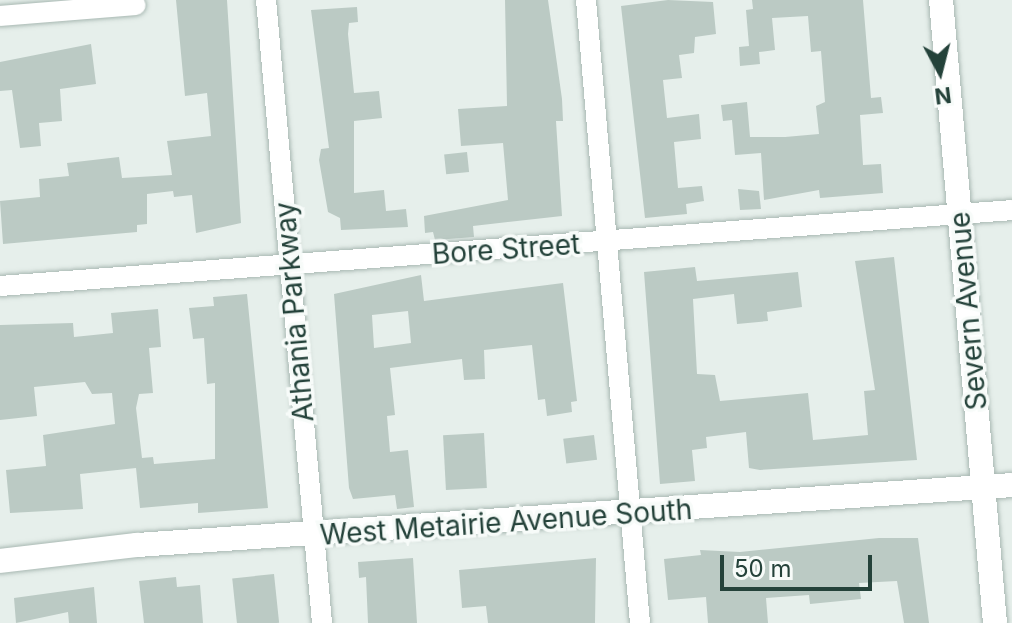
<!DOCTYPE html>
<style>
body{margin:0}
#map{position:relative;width:1012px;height:623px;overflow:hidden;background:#e6efeb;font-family:Inter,sans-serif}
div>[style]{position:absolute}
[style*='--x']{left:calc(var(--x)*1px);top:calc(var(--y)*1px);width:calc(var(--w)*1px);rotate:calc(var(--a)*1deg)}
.building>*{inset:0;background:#bbcac4;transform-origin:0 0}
.roads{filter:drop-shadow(0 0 2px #a8b8b2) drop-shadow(0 0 2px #a8b8b2)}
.minor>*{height:20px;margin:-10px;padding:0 10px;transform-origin:10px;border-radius:10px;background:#fff}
.tertiary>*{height:24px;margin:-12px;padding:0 12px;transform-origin:12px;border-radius:12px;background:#fff}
.secondary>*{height:24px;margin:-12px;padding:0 12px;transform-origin:12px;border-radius:12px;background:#fff}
span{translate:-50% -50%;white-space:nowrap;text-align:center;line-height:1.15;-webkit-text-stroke:7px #f7fbf9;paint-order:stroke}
.street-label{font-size:28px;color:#24423a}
.north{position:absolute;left:900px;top:32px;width:80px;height:80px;-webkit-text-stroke:6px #f7fbf9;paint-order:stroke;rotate:173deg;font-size:22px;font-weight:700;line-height:32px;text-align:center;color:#24423a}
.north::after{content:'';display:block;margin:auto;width:28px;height:36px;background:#24423a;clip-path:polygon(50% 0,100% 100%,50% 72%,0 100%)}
.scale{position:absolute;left:720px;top:555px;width:152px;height:36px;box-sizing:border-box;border:4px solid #24423a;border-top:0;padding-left:10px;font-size:24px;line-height:28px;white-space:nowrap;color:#24423a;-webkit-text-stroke:6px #f7fbf9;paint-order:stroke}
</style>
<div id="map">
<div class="building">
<i style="clip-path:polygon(176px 0,227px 0,241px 223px,196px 233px,192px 195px,174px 197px,173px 191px,147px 194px,147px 224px,137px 225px,137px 232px,3px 244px,0 201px,40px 197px,39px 179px,69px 176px,67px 163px,119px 157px,122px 178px,172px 175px,167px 141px,211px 136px,207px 93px,185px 96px)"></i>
<i style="clip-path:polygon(505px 0,548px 0,562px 99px,563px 121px,556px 121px,562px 216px,473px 226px,474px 237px,435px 240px,433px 232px,425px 233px,424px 216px,508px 200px,503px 143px,461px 146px,458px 109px,507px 106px)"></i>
<i style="clip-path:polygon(668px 0,713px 2px,716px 34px,695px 37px,694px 53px,679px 55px,682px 78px,663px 80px,667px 118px,699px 114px,701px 139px,674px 142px,678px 188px,702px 186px,704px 201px,686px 204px,687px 214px,645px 218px,621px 6px)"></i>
<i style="clip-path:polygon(752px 0,863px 0,871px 98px,881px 97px,883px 113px,860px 115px,863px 165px,881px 164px,883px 193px,820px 198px,819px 190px,764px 200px,761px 153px,735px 155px,732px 120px,723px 121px,721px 105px,747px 102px,750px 137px,785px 137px,819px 134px,816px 106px,825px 102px,821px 51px,811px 52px,808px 16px,772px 18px,775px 50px,759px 52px,760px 64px,740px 66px,739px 47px,749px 46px,746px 10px,753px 9px)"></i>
<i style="clip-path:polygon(357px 7px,358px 22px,349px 23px,348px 34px,354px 93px,379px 91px,382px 118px,354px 121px,354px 193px,384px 190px,386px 211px,406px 209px,408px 227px,341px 230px,340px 218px,328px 212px,319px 160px,321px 149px,329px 148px,311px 10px)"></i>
<i style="clip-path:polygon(91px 44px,96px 84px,60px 89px,62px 121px,39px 123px,41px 146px,20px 148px,12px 90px,0 91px,0 62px)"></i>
<i style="left:467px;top:152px;width:20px;height:23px;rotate:84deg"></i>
<i style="clip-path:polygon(738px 189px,759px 191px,761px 209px,740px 210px)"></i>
<i style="clip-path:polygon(894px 257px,917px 460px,760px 470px,749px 468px,746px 432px,706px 437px,707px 448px,692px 450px,695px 481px,660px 484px,644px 272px,695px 267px,697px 281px,798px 272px,802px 307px,767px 312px,768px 321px,737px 324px,734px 294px,693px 299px,697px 374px,715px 375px,720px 401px,808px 393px,813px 440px,868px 435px,864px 391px,875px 390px,855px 261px)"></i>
<i style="clip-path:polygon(evenodd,421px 275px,424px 301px,563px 283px,577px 401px,571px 402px,572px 412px,547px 416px,545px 399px,538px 400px,532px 345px,484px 350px,485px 379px,464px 380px,462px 359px,390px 368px,395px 415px,387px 416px,390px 452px,408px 450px,414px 507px,397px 509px,395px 495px,353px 499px,349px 488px,334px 294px,421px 275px,408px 311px,411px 343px,374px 348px,372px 315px,408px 311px)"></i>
<i style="clip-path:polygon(247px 294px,268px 508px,198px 513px,198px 503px,140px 508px,136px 468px,80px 474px,83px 509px,10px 513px,6px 470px,46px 466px,43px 435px,115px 424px,112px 393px,92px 394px,85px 382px,34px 387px,37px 416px,0 420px,0 325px,73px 323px,74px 337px,113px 333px,111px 313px,158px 309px,161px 347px,149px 348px,153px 393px,139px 394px,136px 408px,142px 458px,153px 457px,154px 464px,215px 459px,215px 383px,207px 384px,204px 338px,193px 339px,189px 308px,214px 306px,213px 297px)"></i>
<i style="left:484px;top:433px;width:55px;height:41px;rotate:87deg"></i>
<i style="left:594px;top:435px;width:25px;height:31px;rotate:83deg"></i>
<i style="clip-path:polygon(879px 538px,918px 538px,929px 623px,904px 623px,897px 581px,859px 583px,861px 599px,810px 604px,809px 595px,766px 598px,768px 623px,708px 623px,706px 597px,668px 600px,664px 559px,701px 555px,700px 550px,740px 552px)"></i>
<i style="clip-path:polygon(413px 558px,417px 623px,368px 623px,366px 577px,359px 578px,358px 562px)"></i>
<i style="clip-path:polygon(596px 558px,595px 623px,488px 623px,486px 606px,462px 608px,459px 570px)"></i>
<i style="left:274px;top:574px;width:49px;height:42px;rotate:84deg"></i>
<i style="clip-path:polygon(176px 577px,177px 587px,200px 585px,203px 623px,144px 623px,139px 581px)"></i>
<i style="clip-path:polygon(94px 587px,97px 623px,69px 623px,68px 612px,16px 623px,14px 598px)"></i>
</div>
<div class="roads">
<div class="minor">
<i style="--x:266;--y:0;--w:626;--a:84.86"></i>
<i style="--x:586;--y:0;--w:625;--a:85.05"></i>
<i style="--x:0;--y:16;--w:136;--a:-4.6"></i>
<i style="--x:0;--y:286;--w:1015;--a:-4.29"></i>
</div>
<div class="tertiary">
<i style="--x:941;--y:0;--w:625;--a:85.05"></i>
</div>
<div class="secondary">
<i style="--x:0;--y:561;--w:138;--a:-6.7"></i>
<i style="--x:137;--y:545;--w:877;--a:-3.92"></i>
</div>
</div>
<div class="street-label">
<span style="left:506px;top:249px;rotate:-4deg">Bore Street</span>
<span style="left:968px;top:311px;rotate:-95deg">Severn Avenue</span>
<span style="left:294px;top:312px;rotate:-95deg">Athania Parkway</span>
<span style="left:506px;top:522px;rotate:-4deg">West Metairie Avenue South</span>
</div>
<div class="north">N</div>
<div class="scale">50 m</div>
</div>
